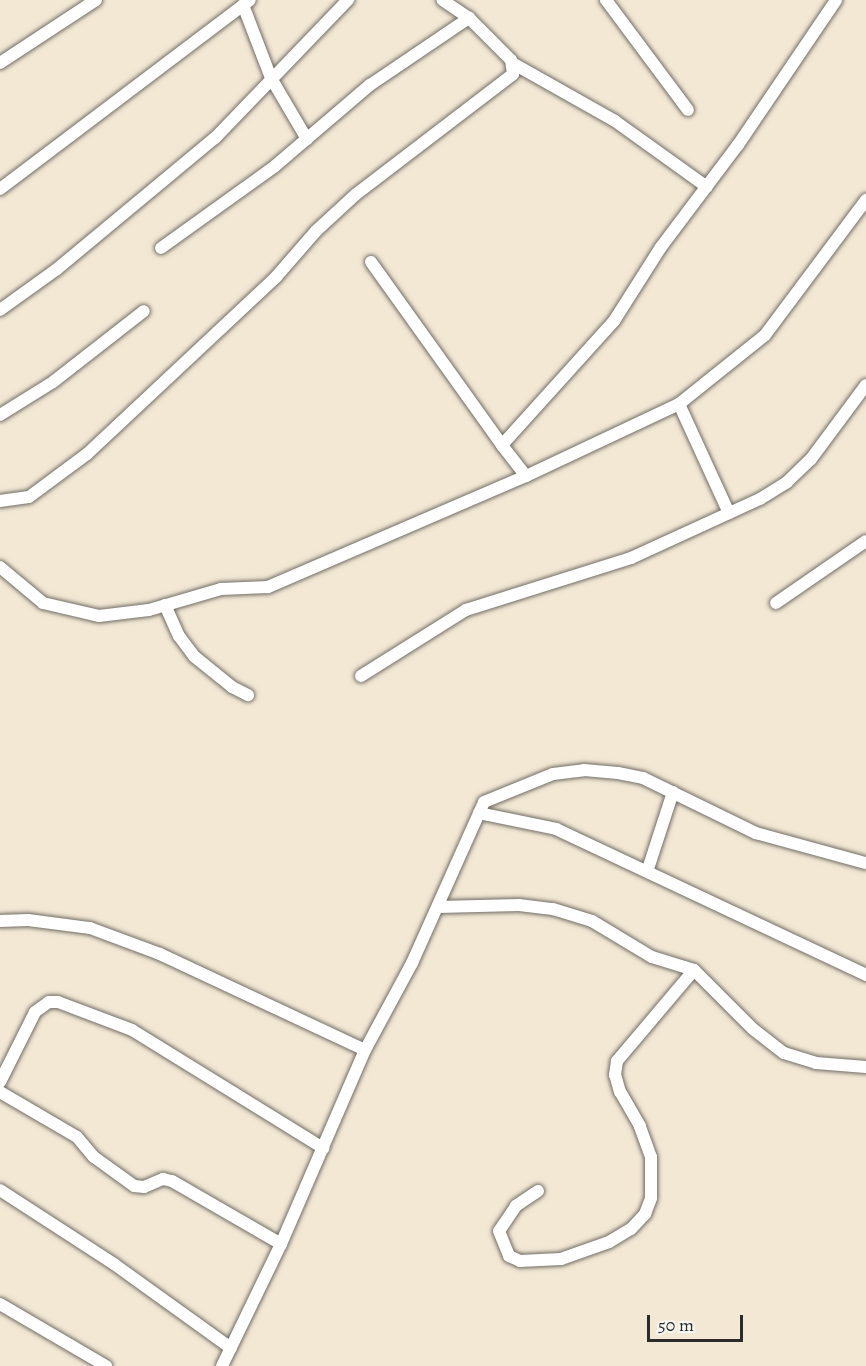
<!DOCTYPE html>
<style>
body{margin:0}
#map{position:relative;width:866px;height:1366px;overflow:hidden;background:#f3e8d4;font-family:Alegreya,serif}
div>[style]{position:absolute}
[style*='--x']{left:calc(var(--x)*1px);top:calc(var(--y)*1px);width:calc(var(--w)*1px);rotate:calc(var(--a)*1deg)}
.roads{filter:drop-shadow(0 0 2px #716d66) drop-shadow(0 0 2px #716d66)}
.street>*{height:12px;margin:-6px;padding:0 6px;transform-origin:6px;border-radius:6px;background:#fff}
span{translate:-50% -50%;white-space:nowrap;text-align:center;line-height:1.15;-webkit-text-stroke:4.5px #f6f6f2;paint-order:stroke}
.scale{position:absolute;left:647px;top:1315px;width:96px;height:27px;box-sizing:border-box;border:3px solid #2b2b2b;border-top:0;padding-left:8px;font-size:18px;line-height:21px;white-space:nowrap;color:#2b2b2b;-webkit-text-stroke:4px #f6f6f2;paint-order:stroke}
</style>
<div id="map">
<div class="roads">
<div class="street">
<i style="--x:606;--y:0;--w:137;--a:53.3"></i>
<i style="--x:243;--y:5;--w:78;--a:69"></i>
<i style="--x:271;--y:78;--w:71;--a:59.5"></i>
<i style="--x:0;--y:63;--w:115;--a:-33.3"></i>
<i style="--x:514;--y:64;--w:116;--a:29.4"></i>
<i style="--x:615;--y:121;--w:113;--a:35.7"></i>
<i style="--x:0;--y:189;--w:313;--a:-37.1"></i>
<i style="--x:161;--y:248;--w:140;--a:-35.7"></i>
<i style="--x:275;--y:166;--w:125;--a:-40.5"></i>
<i style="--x:370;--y:85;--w:120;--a:-34.1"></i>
<i style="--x:371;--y:262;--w:225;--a:54.4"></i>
<i style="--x:0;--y:310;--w:70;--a:-35.7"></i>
<i style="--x:57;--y:269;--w:205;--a:-39.7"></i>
<i style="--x:215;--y:138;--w:192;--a:-46.1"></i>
<i style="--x:679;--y:404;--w:120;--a:65.4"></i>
<i style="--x:0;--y:415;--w:62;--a:-31.9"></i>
<i style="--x:53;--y:382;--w:115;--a:-38"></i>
<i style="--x:526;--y:476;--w:39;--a:-128"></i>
<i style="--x:502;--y:445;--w:167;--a:-47.9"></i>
<i style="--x:614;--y:321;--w:88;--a:-57.6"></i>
<i style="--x:661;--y:247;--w:128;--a:-53"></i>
<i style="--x:738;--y:145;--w:175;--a:-55.9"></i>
<i style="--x:0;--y:501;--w:29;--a:-8"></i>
<i style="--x:29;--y:497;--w:72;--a:-36.6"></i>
<i style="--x:87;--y:454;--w:259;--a:-43.1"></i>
<i style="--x:276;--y:277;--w:61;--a:-49"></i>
<i style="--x:316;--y:231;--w:53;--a:-42.7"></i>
<i style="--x:355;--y:195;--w:199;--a:-37.4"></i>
<i style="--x:513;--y:74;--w:14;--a:-98"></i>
<i style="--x:511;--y:60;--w:59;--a:-135"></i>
<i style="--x:469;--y:18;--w:32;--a:-146"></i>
<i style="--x:0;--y:567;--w:56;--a:39.9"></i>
<i style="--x:43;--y:603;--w:57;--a:13.1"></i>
<i style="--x:99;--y:616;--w:50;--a:-6.8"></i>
<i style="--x:149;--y:610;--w:75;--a:-16.3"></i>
<i style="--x:221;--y:589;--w:47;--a:-2.4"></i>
<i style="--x:268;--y:587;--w:281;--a:-23.3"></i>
<i style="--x:526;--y:476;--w:169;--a:-25.2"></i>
<i style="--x:679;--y:404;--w:110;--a:-38.7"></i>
<i style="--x:765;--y:335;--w:169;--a:-53.2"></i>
<i style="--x:776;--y:603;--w:109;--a:-34.6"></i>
<i style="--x:165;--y:605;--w:34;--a:66"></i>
<i style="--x:179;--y:636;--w:26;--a:53"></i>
<i style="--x:195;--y:657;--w:48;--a:39"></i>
<i style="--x:232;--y:687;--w:18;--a:27"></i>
<i style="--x:361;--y:676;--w:124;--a:-32.2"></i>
<i style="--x:466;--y:610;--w:173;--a:-17.5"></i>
<i style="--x:631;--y:558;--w:142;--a:-24.6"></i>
<i style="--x:760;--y:499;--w:32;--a:-32"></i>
<i style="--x:787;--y:482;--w:33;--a:-44"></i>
<i style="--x:811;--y:459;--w:92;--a:-53.4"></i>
<i style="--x:479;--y:813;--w:79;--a:11.7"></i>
<i style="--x:556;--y:829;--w:343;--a:25.2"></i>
<i style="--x:648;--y:869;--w:81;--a:-72"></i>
<i style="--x:438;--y:907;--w:81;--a:-1.4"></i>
<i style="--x:519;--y:905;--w:34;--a:7"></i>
<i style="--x:553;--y:909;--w:41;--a:17.1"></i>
<i style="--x:592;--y:921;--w:70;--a:31"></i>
<i style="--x:652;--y:957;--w:44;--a:17.2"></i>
<i style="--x:694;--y:970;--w:83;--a:45"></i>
<i style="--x:753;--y:1029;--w:39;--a:38"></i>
<i style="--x:784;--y:1053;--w:34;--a:17"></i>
<i style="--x:816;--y:1063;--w:50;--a:4.6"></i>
<i style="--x:0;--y:921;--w:28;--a:-2"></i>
<i style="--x:28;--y:920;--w:63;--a:7.4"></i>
<i style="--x:90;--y:928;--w:75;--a:20.4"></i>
<i style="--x:160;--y:954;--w:226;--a:25.1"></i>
<i style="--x:0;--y:1082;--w:78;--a:-63.4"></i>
<i style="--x:35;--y:1012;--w:17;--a:-36"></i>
<i style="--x:49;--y:1002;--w:9;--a:0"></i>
<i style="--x:58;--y:1002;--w:79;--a:20.7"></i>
<i style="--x:132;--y:1030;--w:225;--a:31.7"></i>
<i style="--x:0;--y:1092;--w:89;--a:30.3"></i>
<i style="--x:77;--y:1137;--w:26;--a:50"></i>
<i style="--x:94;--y:1157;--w:49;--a:35.9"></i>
<i style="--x:134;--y:1186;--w:10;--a:6"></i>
<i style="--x:144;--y:1187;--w:21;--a:-23"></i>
<i style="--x:163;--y:1179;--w:9;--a:13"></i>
<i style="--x:172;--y:1181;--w:126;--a:30"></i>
<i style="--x:0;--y:1190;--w:136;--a:33"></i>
<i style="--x:114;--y:1264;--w:144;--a:35.7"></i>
<i style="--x:538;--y:1191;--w:27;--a:146"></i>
<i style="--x:516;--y:1206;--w:30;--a:124"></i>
<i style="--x:499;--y:1231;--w:27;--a:68"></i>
<i style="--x:509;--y:1256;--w:12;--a:24"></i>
<i style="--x:520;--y:1261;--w:41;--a:-2.8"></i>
<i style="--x:561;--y:1259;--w:51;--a:-19.5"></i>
<i style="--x:609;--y:1242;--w:26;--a:-31"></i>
<i style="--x:631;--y:1229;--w:21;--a:-47"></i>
<i style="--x:645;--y:1214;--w:17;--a:-69"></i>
<i style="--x:651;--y:1198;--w:41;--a:-90"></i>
<i style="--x:651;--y:1157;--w:33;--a:-110"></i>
<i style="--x:640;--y:1126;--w:39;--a:-120"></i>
<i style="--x:620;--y:1092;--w:18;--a:-106"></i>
<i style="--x:615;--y:1075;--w:14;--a:-82"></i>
<i style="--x:617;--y:1061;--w:119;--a:-49.8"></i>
<i style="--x:0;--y:1304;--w:123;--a:30.3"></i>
<i style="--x:222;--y:1366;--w:136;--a:-64.2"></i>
<i style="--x:281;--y:1244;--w:211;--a:-66.6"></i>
<i style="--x:365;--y:1050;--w:99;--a:-61.6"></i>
<i style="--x:412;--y:963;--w:176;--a:-65.9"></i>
<i style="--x:484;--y:802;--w:74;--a:-22.1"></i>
<i style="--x:553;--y:774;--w:31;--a:-7"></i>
<i style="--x:584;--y:770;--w:34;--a:5"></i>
<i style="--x:618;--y:773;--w:25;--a:11"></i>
<i style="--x:643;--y:778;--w:126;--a:26"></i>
<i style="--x:756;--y:833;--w:114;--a:15.3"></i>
</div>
</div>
<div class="scale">50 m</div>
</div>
